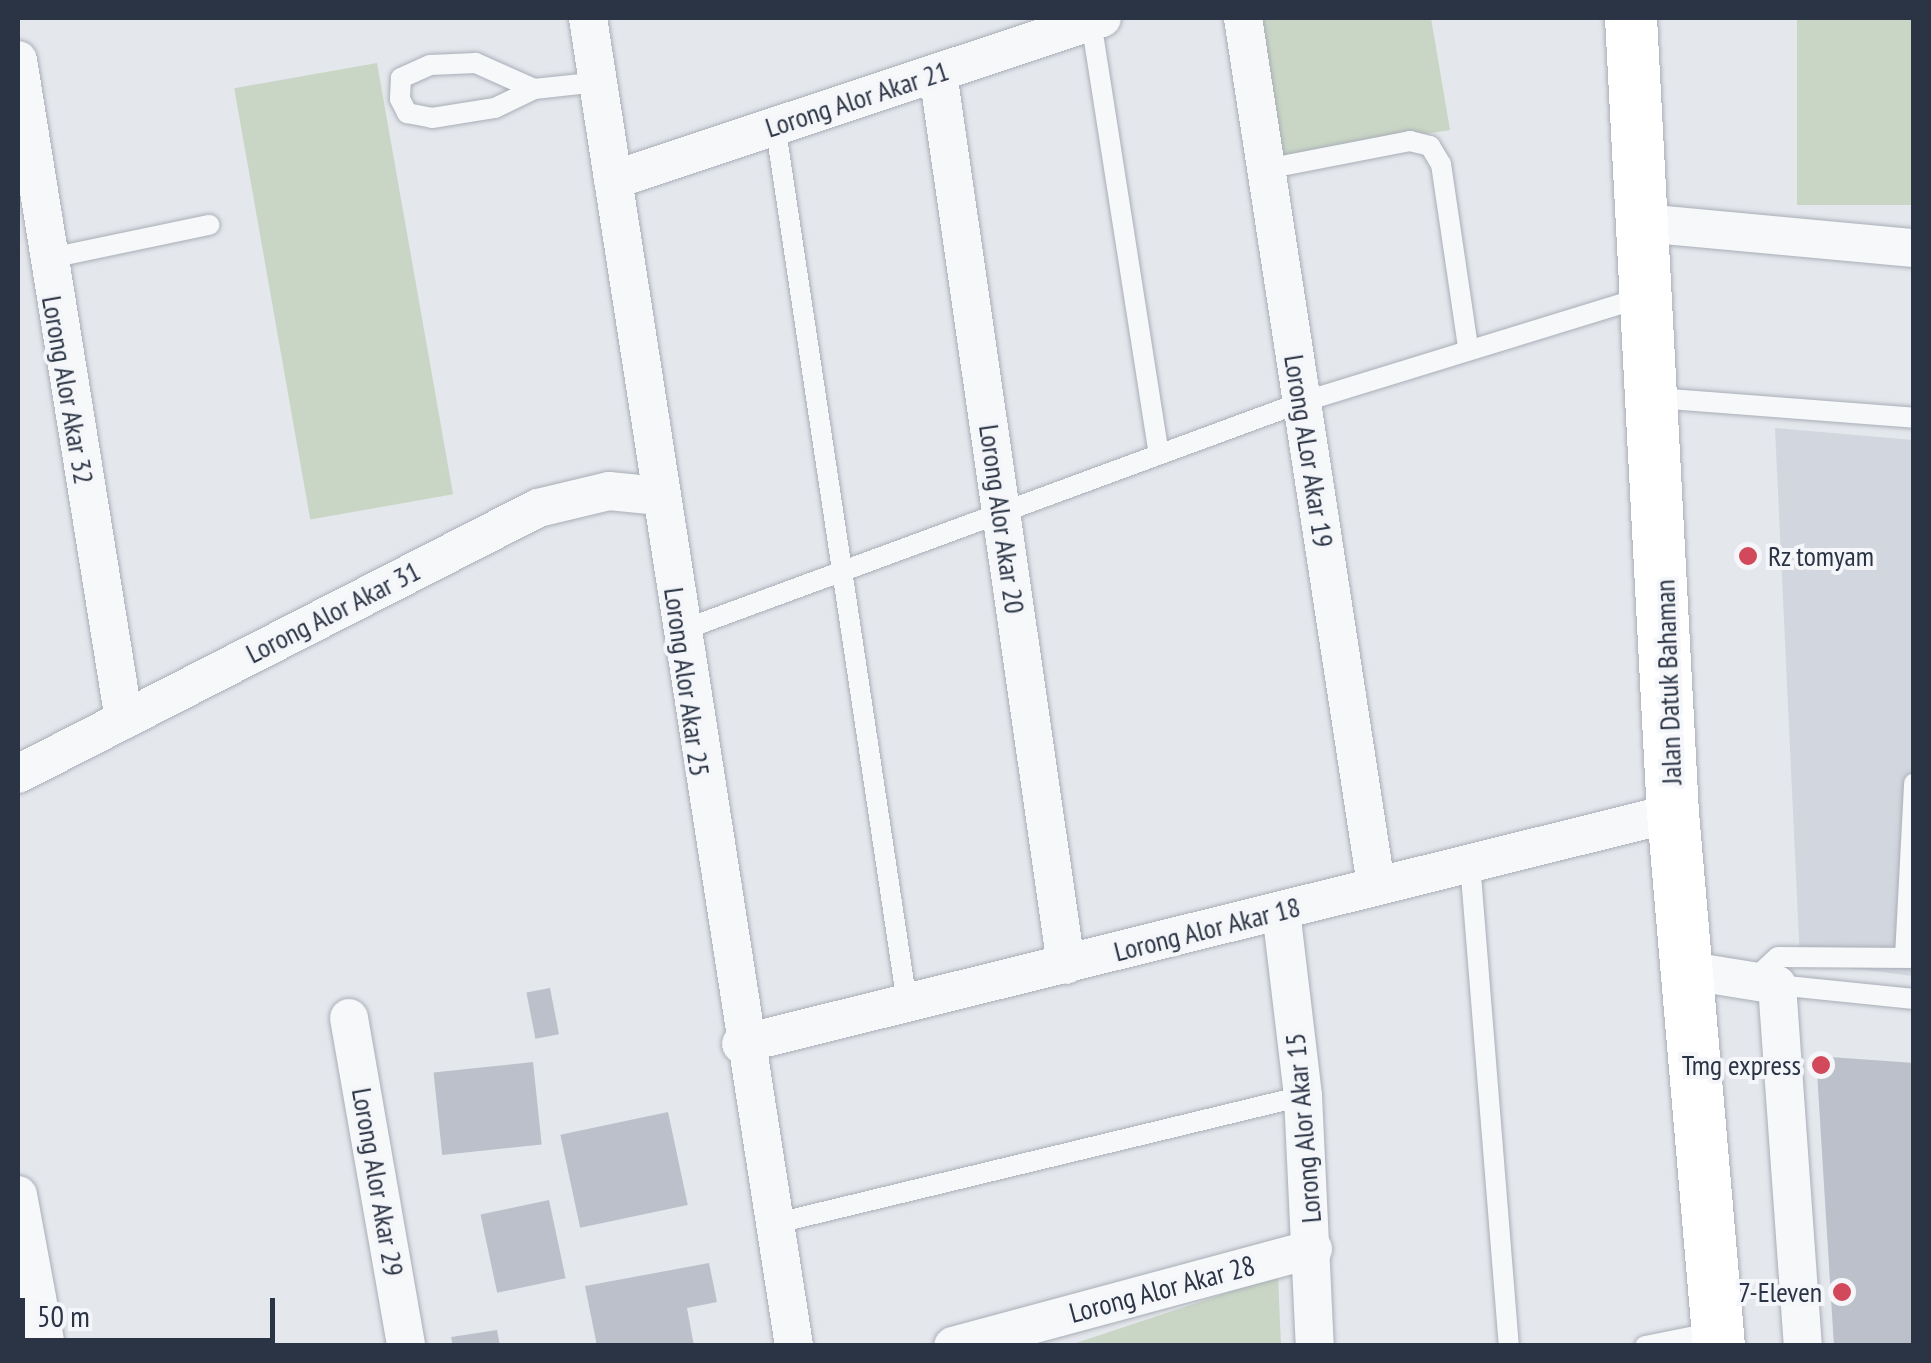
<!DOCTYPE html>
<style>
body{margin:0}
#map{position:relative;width:1931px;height:1363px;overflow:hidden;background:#e4e7ec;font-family:"PT Sans Narrow",sans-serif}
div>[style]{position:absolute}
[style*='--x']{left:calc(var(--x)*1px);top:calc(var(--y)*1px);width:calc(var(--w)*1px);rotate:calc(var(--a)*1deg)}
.built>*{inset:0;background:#d2d6de}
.green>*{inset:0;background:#c9d6c5;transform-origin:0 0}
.building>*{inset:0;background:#bbc0ca;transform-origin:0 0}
.roads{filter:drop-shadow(0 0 2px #a9aeb7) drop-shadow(0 0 2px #a9aeb7)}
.lane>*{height:20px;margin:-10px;padding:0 10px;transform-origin:10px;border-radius:10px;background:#f7f8fa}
.street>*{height:38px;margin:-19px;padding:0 19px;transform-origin:19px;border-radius:19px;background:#f7f8fa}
.secondary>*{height:52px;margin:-26px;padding:0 26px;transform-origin:26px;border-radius:26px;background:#fff}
.dots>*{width:28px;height:28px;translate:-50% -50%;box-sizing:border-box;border:5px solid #f4f6f9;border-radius:50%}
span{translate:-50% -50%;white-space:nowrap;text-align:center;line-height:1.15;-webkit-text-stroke:8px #f4f6f9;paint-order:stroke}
.street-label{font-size:28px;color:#2b3445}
.poi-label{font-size:28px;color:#2b3445}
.left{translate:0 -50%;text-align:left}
.right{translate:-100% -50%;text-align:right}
.frame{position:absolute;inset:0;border:20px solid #2b3445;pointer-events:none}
.scale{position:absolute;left:20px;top:1298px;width:255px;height:45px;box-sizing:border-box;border:5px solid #2b3445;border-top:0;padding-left:12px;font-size:30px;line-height:35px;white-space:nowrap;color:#2b3445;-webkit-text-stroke:8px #f4f6f9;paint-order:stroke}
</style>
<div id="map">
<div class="built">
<i style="clip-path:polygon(1775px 428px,1913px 440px,1913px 976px,1800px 962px)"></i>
</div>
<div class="green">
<i style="clip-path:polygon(1254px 18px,1431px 18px,1450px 130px,1274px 159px)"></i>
<i style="left:1797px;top:18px;width:116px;height:187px"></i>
<i style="left:377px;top:63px;width:438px;height:145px;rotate:80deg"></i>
<i style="clip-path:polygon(1278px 1276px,1281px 1345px,1070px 1345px)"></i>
</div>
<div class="building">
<i style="left:550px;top:988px;width:47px;height:24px;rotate:79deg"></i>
<i style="clip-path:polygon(1816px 1056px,1914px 1063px,1914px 1346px,1834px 1346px)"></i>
<i style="left:533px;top:1062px;width:83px;height:100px;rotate:84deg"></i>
<i style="left:668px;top:1112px;width:95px;height:110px;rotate:78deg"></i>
<i style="left:549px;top:1200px;width:80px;height:70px;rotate:78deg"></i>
<i style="clip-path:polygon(709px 1263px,717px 1302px,687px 1308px,694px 1346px,597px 1346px,585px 1286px)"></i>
<i style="clip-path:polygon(497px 1330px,500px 1346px,453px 1346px,451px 1337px)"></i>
</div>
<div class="roads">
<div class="lane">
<i style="--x:1091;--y:21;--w:438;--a:81.1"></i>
<i style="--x:534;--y:89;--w:64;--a:-155.9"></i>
<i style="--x:476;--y:63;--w:46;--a:177.5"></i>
<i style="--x:430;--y:65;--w:32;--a:156"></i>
<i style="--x:401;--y:78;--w:21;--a:93"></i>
<i style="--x:400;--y:99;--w:16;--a:63"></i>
<i style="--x:407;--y:113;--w:25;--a:11"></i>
<i style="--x:432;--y:118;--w:64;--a:-9"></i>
<i style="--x:495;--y:108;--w:43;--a:-26"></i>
<i style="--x:534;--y:89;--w:64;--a:-6.2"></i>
<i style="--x:775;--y:124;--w:889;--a:81.46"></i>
<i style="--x:1266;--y:169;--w:147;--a:-11"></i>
<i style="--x:1410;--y:141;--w:21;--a:14"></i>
<i style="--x:1430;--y:146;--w:21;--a:59"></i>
<i style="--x:1441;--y:164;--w:184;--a:81.6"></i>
<i style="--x:46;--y:259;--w:167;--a:-11.8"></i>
<i style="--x:1657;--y:398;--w:258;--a:4.4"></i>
<i style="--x:680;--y:631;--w:663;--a:-20.21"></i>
<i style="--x:1302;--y:402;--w:360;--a:-17.1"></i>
<i style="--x:1470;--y:863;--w:485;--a:85.4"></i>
<i style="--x:1905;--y:957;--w:174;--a:-87"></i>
<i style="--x:1752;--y:981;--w:35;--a:-43"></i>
<i style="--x:1778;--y:957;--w:136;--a:0.4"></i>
<i style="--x:1777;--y:985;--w:138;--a:5.8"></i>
<i style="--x:773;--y:1224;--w:545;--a:-13.58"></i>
<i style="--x:1645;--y:1346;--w:72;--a:-11.2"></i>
</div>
<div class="street">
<i style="--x:588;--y:18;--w:1344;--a:81.18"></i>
<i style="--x:1243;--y:18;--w:877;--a:81.28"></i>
<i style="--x:18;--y:60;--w:668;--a:80.88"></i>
<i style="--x:938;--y:73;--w:901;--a:81.83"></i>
<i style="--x:613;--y:180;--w:515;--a:-18.33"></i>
<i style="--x:1643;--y:223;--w:272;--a:5.3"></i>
<i style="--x:18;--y:774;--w:584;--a:-27.09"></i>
<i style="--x:538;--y:508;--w:73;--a:-13.5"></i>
<i style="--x:609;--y:491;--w:51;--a:5.6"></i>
<i style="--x:1281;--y:911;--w:186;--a:83.2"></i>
<i style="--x:1303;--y:1096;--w:250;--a:87.3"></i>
<i style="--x:1684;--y:970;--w:94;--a:9.2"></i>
<i style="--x:1777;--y:985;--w:362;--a:85.9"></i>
<i style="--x:349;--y:1018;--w:333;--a:80.1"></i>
<i style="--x:741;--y:1044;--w:960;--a:-13.92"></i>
<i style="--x:18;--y:1195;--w:154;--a:79.5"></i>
<i style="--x:953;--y:1346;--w:373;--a:-15.1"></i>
</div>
<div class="secondary">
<i style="--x:1631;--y:18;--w:796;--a:86.98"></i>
<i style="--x:1673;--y:813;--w:535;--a:85.07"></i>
</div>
</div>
<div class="dots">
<i style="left:1748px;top:556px;background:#d1495b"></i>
<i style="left:1821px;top:1065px;background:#d1495b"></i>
<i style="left:1842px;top:1292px;background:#d1495b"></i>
</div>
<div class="street-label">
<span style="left:857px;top:99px;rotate:-18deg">Lorong Alor Akar 21</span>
<span style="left:68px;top:390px;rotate:80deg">Lorong Alor Akar 32</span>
<span style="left:1309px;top:451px;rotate:81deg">Lorong ALor Akar 19</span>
<span style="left:1002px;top:519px;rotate:82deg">Lorong Alor Akar 20</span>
<span style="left:333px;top:612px;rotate:-27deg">Lorong Alor Akar 31</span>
<span style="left:687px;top:682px;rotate:82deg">Lorong Alor Akar 25</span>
<span style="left:1668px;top:682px;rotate:-92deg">Jalan Datuk Bahaman</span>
<span style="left:1207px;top:929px;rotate:-14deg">Lorong Alor Akar 18</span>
<span style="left:1303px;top:1128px;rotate:-95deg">Lorong Alor Akar 15</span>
<span style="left:378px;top:1182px;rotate:80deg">Lorong Alor Akar 29</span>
<span style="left:1162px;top:1289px;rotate:-15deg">Lorong Alor Akar 28</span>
</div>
<div class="poi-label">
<span class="left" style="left:1768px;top:556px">Rz tomyam</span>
<span class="right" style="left:1801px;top:1065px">Tmg express</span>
<span class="right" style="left:1822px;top:1292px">7-Eleven</span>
</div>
<div class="frame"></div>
<div class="scale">50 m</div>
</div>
